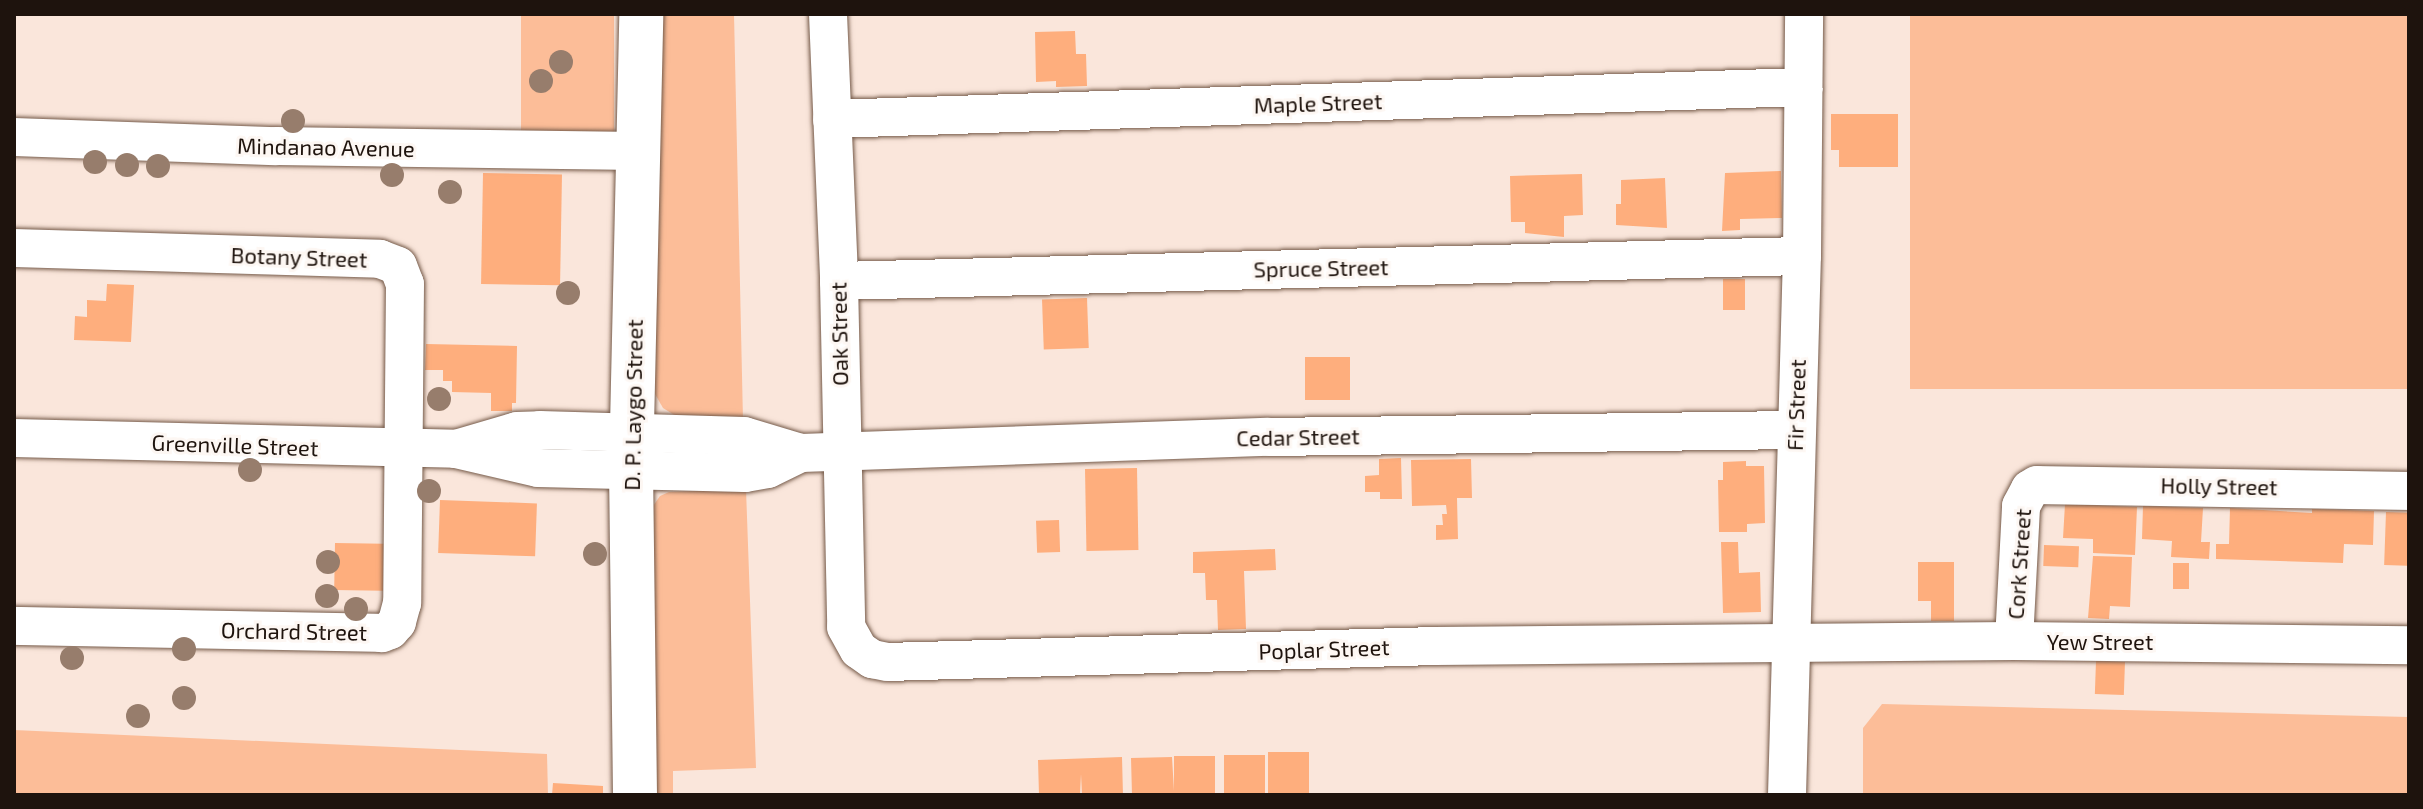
<!DOCTYPE html>
<style>
body{margin:0}
#map{position:relative;width:2423px;height:809px;overflow:hidden;background:#fae6db;font-family:"Exo 2",sans-serif}
div>[style]{position:absolute}
[style*='--x']{left:calc(var(--x)*1px);top:calc(var(--y)*1px);width:calc(var(--w)*1px);rotate:calc(var(--a)*1deg)}
.green>*{inset:0;background:#fcbd98;transform-origin:0 0}
.building>*{inset:0;background:#feae7d;transform-origin:0 0}
.roads{filter:drop-shadow(0 0 2px #755a49) drop-shadow(0 0 2px #755a49)}
.street>*{height:38px;margin:-19px;padding:0 19px;transform-origin:19px;border-radius:19px;background:#fff}
.secondary>*{height:44px;margin:-22px;padding:0 22px;transform-origin:22px;border-radius:22px;background:#fff}
.trees>*{width:24px;height:24px;margin:-12px;border-radius:50%;background:#977d6c}
span{translate:-50% -50%;white-space:nowrap;text-align:center;line-height:1.15;-webkit-text-stroke:6px #fdf7f3;paint-order:stroke}
.street-label{font-size:22px;color:#1e130d}
.frame{position:absolute;inset:0;border:16px solid #1e130d;pointer-events:none}
</style>
<div id="map">
<div class="green">
<i style="left:521px;top:14px;width:93px;height:121px"></i>
<i style="clip-path:polygon(659px 14px,734px 14px,743px 420px,676px 416px,663px 408px,655px 394px)"></i>
<i style="left:1910px;top:14px;width:499px;height:375px"></i>
<i style="clip-path:polygon(746px 489px,756px 768px,673px 771px,673px 795px,654px 795px,651px 509px,660px 496px,669px 492px)"></i>
<i style="clip-path:polygon(1882px 704px,2409px 717px,2409px 795px,1863px 795px,1863px 728px)"></i>
<i style="clip-path:polygon(14px 730px,547px 754px,548px 795px,14px 795px)"></i>
</div>
<div class="building">
<i style="clip-path:polygon(1075px 31px,1076px 54px,1086px 54px,1087px 86px,1056px 87px,1056px 81px,1036px 82px,1035px 32px)"></i>
<i style="clip-path:polygon(1831px 114px,1898px 114px,1898px 167px,1839px 167px,1839px 150px,1831px 150px)"></i>
<i style="clip-path:polygon(1781px 171px,1782px 218px,1740px 219px,1740px 230px,1722px 231px,1725px 173px)"></i>
<i style="left:483px;top:173px;width:79px;height:111px;rotate:1deg"></i>
<i style="clip-path:polygon(1582px 174px,1583px 215px,1564px 216px,1564px 237px,1525px 233px,1525px 222px,1511px 222px,1510px 176px)"></i>
<i style="clip-path:polygon(1665px 178px,1667px 228px,1616px 225px,1616px 204px,1621px 204px,1621px 180px)"></i>
<i style="left:1723px;top:279px;width:22px;height:31px"></i>
<i style="clip-path:polygon(107px 284px,134px 285px,131px 342px,74px 340px,75px 316px,87px 317px,87px 300px,106px 301px)"></i>
<i style="left:1087px;top:298px;width:50px;height:45px;rotate:88deg"></i>
<i style="clip-path:polygon(426px 344px,517px 346px,516px 403px,512px 403px,512px 411px,491px 411px,491px 393px,452px 392px,452px 381px,443px 381px,443px 370px,425px 370px)"></i>
<i style="left:1305px;top:357px;width:45px;height:43px"></i>
<i style="clip-path:polygon(1401px 458px,1402px 499px,1380px 499px,1380px 492px,1365px 492px,1365px 476px,1379px 475px,1379px 459px)"></i>
<i style="clip-path:polygon(1471px 459px,1472px 498px,1457px 498px,1458px 539px,1436px 540px,1436px 525px,1443px 525px,1442px 514px,1447px 514px,1446px 505px,1412px 506px,1411px 460px)"></i>
<i style="clip-path:polygon(1746px 461px,1746px 466px,1764px 466px,1765px 523px,1747px 524px,1747px 532px,1719px 532px,1718px 480px,1723px 480px,1723px 462px)"></i>
<i style="left:1137px;top:468px;width:82px;height:52px;rotate:89deg"></i>
<i style="left:440px;top:500px;width:97px;height:53px;rotate:2deg"></i>
<i style="clip-path:polygon(2065px 504px,2137px 507px,2135px 555px,2093px 553px,2093px 539px,2063px 538px)"></i>
<i style="clip-path:polygon(2143px 506px,2203px 508px,2201px 542px,2210px 542px,2209px 559px,2171px 557px,2172px 541px,2142px 539px)"></i>
<i style="clip-path:polygon(2230px 508px,2312px 513px,2312px 509px,2374px 511px,2373px 545px,2344px 544px,2343px 563px,2216px 559px,2216px 544px,2229px 544px)"></i>
<i style="left:2386px;top:512px;width:23px;height:53px;rotate:2deg"></i>
<i style="left:1059px;top:520px;width:32px;height:23px;rotate:88deg"></i>
<i style="clip-path:polygon(1721px 542px,1738px 542px,1739px 573px,1760px 572px,1761px 612px,1723px 613px)"></i>
<i style="left:335px;top:543px;width:49px;height:47px;rotate:1deg"></i>
<i style="left:2044px;top:545px;width:35px;height:21px;rotate:2deg"></i>
<i style="clip-path:polygon(1275px 549px,1276px 570px,1244px 571px,1246px 629px,1218px 630px,1217px 600px,1206px 600px,1205px 573px,1193px 573px,1193px 552px)"></i>
<i style="clip-path:polygon(2093px 556px,2132px 557px,2130px 607px,2110px 606px,2109px 619px,2088px 618px)"></i>
<i style="clip-path:polygon(1918px 562px,1954px 562px,1954px 621px,1931px 621px,1931px 601px,1918px 601px)"></i>
<i style="left:2173px;top:563px;width:16px;height:26px"></i>
<i style="left:2096px;top:661px;width:29px;height:33px;rotate:2deg"></i>
<i style="left:1268px;top:752px;width:41px;height:41px"></i>
<i style="left:1224px;top:755px;width:41px;height:40px"></i>
<i style="clip-path:polygon(1174px 756px,1215px 756px,1215px 795px,1132px 795px,1131px 758px,1172px 757px,1174px 791px)"></i>
<i style="clip-path:polygon(1122px 757px,1123px 795px,1082px 795px,1081px 774px,1080px 795px,1039px 795px,1038px 760px)"></i>
<i style="clip-path:polygon(553px 783px,603px 786px,603px 795px,552px 795px)"></i>
</div>
<div class="roads">
<div class="street">
<i style="--x:828;--y:14;--w:267;--a:87.6"></i>
<i style="--x:839;--y:281;--w:346;--a:88.8"></i>
<i style="--x:846;--y:627;--w:26;--a:61"></i>
<i style="--x:859;--y:650;--w:16;--a:35"></i>
<i style="--x:872;--y:659;--w:15;--a:11"></i>
<i style="--x:887;--y:662;--w:548;--a:-1.67"></i>
<i style="--x:1435;--y:646;--w:579;--a:-0.49"></i>
<i style="--x:2014;--y:641;--w:395;--a:0.6"></i>
<i style="--x:832;--y:119;--w:972;--a:-1.89"></i>
<i style="--x:14;--y:137;--w:262;--a:2"></i>
<i style="--x:276;--y:146;--w:363;--a:0.8"></i>
<i style="--x:14;--y:248;--w:366;--a:1.7"></i>
<i style="--x:380;--y:259;--w:19;--a:21"></i>
<i style="--x:398;--y:266;--w:19;--a:69"></i>
<i style="--x:405;--y:284;--w:319;--a:90.5"></i>
<i style="--x:402;--y:603;--w:20;--a:105"></i>
<i style="--x:397;--y:622;--w:11;--a:131"></i>
<i style="--x:390;--y:630;--w:9;--a:159"></i>
<i style="--x:382;--y:633;--w:368;--a:-178.9"></i>
<i style="--x:839;--y:281;--w:963;--a:-1.49"></i>
<i style="--x:14;--y:438;--w:442;--a:1.4"></i>
<i style="--x:456;--y:449;--w:64;--a:-16.4"></i>
<i style="--x:517;--y:431;--w:23;--a:-2"></i>
<i style="--x:540;--y:430;--w:204;--a:1.7"></i>
<i style="--x:744;--y:436;--w:59;--a:16.6"></i>
<i style="--x:801;--y:453;--w:467;--a:-2"></i>
<i style="--x:1268;--y:437;--w:527;--a:-0.76"></i>
<i style="--x:456;--y:449;--w:84;--a:13"></i>
<i style="--x:538;--y:468;--w:207;--a:1.4"></i>
<i style="--x:745;--y:473;--w:23;--a:-10"></i>
<i style="--x:768;--y:469;--w:37;--a:-26"></i>
<i style="--x:2014;--y:641;--w:135;--a:-87"></i>
<i style="--x:2021;--y:506;--w:19;--a:-62"></i>
<i style="--x:2030;--y:489;--w:8;--a:-30"></i>
<i style="--x:2037;--y:485;--w:372;--a:0.9"></i>
<i style="--x:1787;--y:795;--w:539;--a:-88.41"></i>
<i style="--x:1802;--y:256;--w:242;--a:-89.5"></i>
</div>
<div class="secondary">
<i style="--x:635;--y:795;--w:325;--a:-90.7"></i>
<i style="--x:631;--y:470;--w:456;--a:-88.7"></i>
</div>
</div>
<div class="trees">
<i style="left:561px;top:62px"></i>
<i style="left:541px;top:81px"></i>
<i style="left:293px;top:121px"></i>
<i style="left:95px;top:162px"></i>
<i style="left:127px;top:165px"></i>
<i style="left:158px;top:166px"></i>
<i style="left:392px;top:175px"></i>
<i style="left:450px;top:192px"></i>
<i style="left:568px;top:293px"></i>
<i style="left:439px;top:399px"></i>
<i style="left:250px;top:470px"></i>
<i style="left:429px;top:491px"></i>
<i style="left:595px;top:554px"></i>
<i style="left:328px;top:562px"></i>
<i style="left:327px;top:596px"></i>
<i style="left:356px;top:609px"></i>
<i style="left:184px;top:649px"></i>
<i style="left:72px;top:658px"></i>
<i style="left:184px;top:698px"></i>
<i style="left:138px;top:716px"></i>
</div>
<div class="street-label">
<span style="left:1318px;top:103px;rotate:-2deg">Maple Street</span>
<span style="left:326px;top:147px;rotate:1deg">Mindanao Avenue</span>
<span style="left:299px;top:257px;rotate:2deg">Botany Street</span>
<span style="left:1321px;top:268px;rotate:-1deg">Spruce Street</span>
<span style="left:839px;top:334px;rotate:-91deg">Oak Street</span>
<span style="left:633px;top:405px;rotate:-89deg">D. P. Laygo Street</span>
<span style="left:1796px;top:405px;rotate:-88deg">Fir Street</span>
<span style="left:1298px;top:437px;rotate:-1deg">Cedar Street</span>
<span style="left:235px;top:445px;rotate:2deg">Greenville Street</span>
<span style="left:2219px;top:486px;rotate:1deg">Holly Street</span>
<span style="left:2019px;top:564px;rotate:-86deg">Cork Street</span>
<span style="left:294px;top:631px;rotate:1deg">Orchard Street</span>
<span style="left:2100px;top:642px">Yew Street</span>
<span style="left:1324px;top:649px;rotate:-2deg">Poplar Street</span>
</div>
<div class="frame"></div>
</div>
